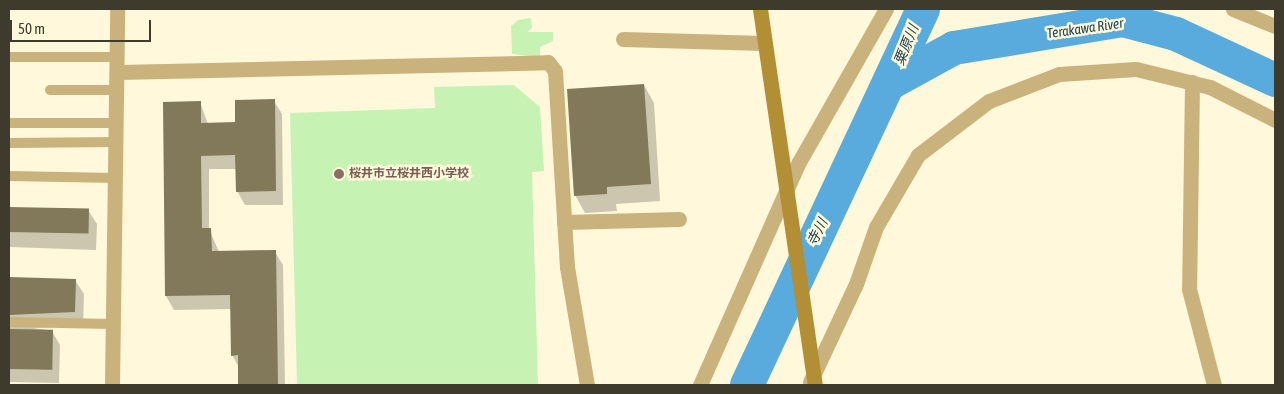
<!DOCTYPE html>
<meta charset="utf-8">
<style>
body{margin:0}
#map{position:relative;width:1284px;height:394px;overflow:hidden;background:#fff8db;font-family:"Asap Condensed","Noto Sans JP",sans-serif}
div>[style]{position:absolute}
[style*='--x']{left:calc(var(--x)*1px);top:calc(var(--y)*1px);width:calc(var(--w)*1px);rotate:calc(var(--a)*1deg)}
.green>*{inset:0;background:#c6f3b3}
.shadow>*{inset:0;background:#0003}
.river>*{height:34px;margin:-17px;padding:0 17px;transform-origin:17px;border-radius:17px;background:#58abdc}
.building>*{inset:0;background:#817959;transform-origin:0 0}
.lane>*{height:10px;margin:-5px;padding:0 5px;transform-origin:5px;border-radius:5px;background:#cab27c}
.street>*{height:15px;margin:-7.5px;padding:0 7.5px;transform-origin:7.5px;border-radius:7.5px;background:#cab27c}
.secondary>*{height:15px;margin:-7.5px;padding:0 7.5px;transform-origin:7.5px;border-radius:7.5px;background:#b28e35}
.dots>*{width:14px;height:14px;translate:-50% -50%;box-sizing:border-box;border:2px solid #fff8db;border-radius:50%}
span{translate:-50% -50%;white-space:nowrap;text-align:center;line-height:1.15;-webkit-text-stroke:5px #fff8db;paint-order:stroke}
.education-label{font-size:12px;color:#785e54;font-weight:700}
.left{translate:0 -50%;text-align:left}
.water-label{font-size:14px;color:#1e4257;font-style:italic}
.frame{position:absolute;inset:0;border:10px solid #3e3b2d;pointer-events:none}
.scale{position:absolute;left:10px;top:20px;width:141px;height:22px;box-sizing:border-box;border:2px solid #3e3b2d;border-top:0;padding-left:6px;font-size:15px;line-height:18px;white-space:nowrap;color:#3e3b2d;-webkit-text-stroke:4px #fff8db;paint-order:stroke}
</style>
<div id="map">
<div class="green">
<i style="clip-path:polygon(531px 18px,532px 28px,527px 32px,553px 32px,553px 41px,540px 47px,540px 57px,512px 54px,511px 26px,518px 20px)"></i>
<i style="clip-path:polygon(514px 85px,540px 107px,544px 171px,532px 172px,538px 385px,297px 385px,290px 113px,435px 108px,434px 87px)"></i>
</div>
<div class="shadow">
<i style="clip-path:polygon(644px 85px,654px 103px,660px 201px,616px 204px,617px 211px,585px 213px,575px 195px)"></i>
<i style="clip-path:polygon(274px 101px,282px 114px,283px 205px,245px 205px,237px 191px,237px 169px,209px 169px,209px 229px,219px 252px,275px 252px,283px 265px,285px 385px,240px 385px,240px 369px,232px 355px,232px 309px,174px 310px,166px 296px,200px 102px,208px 124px,236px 124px)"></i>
<i style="clip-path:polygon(9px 208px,88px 210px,97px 224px,96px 250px,9px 247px)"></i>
<i style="clip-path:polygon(9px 279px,75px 280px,84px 294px,83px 326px,33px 328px,52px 331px,60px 345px,59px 383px,9px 382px)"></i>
</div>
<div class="river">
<i style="--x:892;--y:82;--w:71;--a:-28.7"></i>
<i style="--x:954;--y:48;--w:171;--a:-9.4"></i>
<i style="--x:1123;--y:20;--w:55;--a:14.8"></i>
<i style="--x:1176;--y:34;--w:109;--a:24.9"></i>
<i style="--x:747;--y:385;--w:415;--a:-64.9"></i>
</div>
<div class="building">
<i style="clip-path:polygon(644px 84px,651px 184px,607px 187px,607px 194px,574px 196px,567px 89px)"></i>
<i style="clip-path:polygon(275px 99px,276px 191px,236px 192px,235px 155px,201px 156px,202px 228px,211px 228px,212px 251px,276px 250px,278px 385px,238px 385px,238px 355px,231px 356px,230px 295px,165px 296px,163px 102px,201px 101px,201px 123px,235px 122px,235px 100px)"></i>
<i style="left:9px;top:207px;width:80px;height:25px;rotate:1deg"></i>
<i style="clip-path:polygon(9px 277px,76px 279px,75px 312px,9px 315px)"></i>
<i style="left:9px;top:329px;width:44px;height:40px;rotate:1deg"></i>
</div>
<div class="lane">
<i style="--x:9;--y:57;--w:109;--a:0"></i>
<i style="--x:50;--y:90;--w:68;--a:0"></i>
<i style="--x:9;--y:123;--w:109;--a:0"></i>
<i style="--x:9;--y:143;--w:108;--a:-0.5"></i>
<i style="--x:9;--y:176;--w:107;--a:1.1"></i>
<i style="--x:9;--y:322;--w:104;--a:1.1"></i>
</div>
<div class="street">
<i style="--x:1233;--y:9;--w:45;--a:22"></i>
<i style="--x:623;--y:39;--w:141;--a:1.6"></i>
<i style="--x:119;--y:72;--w:429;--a:-1.3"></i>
<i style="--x:548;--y:62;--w:11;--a:52"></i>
<i style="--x:555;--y:71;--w:196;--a:86.5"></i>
<i style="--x:567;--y:267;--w:120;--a:80.4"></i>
<i style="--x:1192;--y:82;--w:207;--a:90.8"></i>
<i style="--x:1189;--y:289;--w:99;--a:75.4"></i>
<i style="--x:564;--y:222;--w:115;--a:-1.5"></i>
<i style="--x:810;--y:382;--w:108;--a:-64.9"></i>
<i style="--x:856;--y:284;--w:60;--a:-70.7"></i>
<i style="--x:876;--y:227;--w:83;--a:-59.7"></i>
<i style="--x:918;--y:155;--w:89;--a:-37.3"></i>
<i style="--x:989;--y:101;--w:75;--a:-21.1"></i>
<i style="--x:1059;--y:74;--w:77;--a:-3.7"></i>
<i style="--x:1136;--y:69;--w:76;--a:13.7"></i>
<i style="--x:1210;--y:87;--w:73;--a:26.9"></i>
<i style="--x:112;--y:385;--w:376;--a:-89.2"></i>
<i style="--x:700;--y:385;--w:244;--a:-66.1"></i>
<i style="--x:799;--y:162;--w:176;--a:-60.4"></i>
</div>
<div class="secondary">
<i style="--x:760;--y:9;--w:380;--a:81.7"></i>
</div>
<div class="dots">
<i style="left:339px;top:174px;background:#8d6e63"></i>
</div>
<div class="education-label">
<span class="left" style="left:349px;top:174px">桜井市立桜井西小学校</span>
</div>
<div class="water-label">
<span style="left:1085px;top:28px;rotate:-8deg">Terakawa River</span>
<span style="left:906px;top:45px;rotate:-68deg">粟原川</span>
<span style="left:817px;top:232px;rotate:-63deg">寺川</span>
</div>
<div class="frame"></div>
<div class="scale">50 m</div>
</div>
